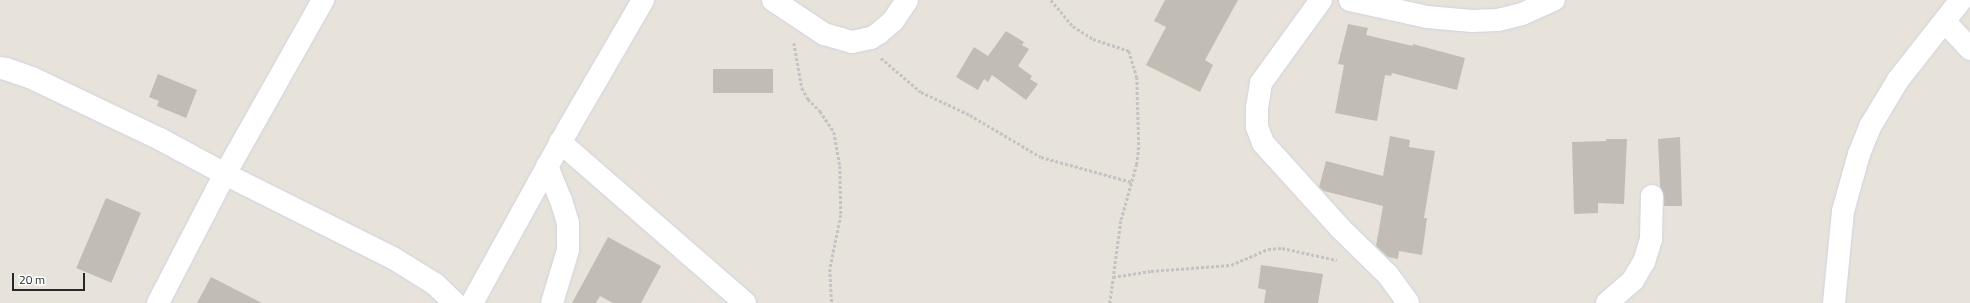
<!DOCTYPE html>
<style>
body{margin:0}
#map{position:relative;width:1970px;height:303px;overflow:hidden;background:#e8e3da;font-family:"Titillium Web",sans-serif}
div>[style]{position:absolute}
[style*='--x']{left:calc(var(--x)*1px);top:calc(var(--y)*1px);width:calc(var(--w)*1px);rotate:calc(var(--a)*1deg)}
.building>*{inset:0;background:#c1bdb5;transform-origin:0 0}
.path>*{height:2.5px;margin-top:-1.25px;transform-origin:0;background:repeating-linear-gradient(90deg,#c3c3c3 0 3px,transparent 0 5px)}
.roads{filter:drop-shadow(0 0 1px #cfd1df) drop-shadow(0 0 1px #cfd1df)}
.street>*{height:22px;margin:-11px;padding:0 11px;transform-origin:11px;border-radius:11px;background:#fff}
span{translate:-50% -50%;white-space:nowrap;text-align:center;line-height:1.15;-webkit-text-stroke:4px #fff;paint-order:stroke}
.scale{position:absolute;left:12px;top:273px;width:73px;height:18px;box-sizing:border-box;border:2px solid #272727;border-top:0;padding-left:5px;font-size:12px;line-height:14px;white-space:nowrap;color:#272727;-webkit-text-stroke:3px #fff;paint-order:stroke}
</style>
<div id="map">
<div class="building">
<i style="clip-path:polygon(1165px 0,1238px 0,1205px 60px,1213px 65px,1200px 92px,1146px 65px,1166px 27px,1154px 21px)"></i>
<i style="clip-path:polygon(1348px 24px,1368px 28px,1366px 35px,1413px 46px,1413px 44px,1465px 58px,1457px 90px,1392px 73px,1391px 76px,1385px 75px,1377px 121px,1335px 113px,1344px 65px,1338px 64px)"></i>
<i style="clip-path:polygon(1006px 31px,1024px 42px,1022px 45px,1029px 49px,1018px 66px,1032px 76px,1030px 79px,1038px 84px,1026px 100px,992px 75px,988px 82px,984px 79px,978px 90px,956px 77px,974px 47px,988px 56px)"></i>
<i style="left:773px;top:69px;width:24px;height:60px;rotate:90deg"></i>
<i style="clip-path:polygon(158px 74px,197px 90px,186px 118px,157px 106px,159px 101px,149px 97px)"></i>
<i style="clip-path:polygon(1390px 136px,1410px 140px,1409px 147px,1435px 151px,1424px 218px,1427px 218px,1422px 255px,1399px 251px,1398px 259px,1388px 257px,1376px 246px,1383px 206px,1324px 191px,1319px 187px,1326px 161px,1383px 176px)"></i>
<i style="clip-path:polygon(1680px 137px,1682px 206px,1664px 206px,1664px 196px,1660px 186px,1658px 139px)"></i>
<i style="clip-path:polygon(1606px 139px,1627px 139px,1624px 204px,1598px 203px,1598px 213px,1574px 214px,1572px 142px,1606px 141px)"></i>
<i style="left:106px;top:198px;width:38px;height:76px;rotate:23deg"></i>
<i style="clip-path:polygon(608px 237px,661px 266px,641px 303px,613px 303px,600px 296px,596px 303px,572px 303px)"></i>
<i style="clip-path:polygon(1261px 265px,1323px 274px,1318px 303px,1264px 303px,1266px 290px,1258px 288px)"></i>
<i style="clip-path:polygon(211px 277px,262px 303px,197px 303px)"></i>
</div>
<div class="path">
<i style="--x:1051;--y:0;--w:34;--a:50"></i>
<i style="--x:1073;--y:26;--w:24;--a:33"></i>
<i style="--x:1093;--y:39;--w:38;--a:18"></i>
<i style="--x:1129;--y:51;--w:27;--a:73"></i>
<i style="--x:1137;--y:77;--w:70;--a:88.4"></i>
<i style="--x:1139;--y:147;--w:17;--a:97"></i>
<i style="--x:1137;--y:164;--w:59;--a:105.7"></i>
<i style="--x:1121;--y:221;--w:83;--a:97.6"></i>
<i style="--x:794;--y:43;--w:46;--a:79.9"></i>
<i style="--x:802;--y:88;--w:13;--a:61"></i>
<i style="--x:808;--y:99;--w:17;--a:45"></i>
<i style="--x:820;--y:111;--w:25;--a:56"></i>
<i style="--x:834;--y:132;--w:35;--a:80"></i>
<i style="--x:840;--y:166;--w:49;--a:88.8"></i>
<i style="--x:841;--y:215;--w:55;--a:101.5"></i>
<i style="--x:830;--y:269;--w:34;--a:87"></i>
<i style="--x:881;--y:58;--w:52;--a:40.4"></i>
<i style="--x:921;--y:92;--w:54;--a:25.1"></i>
<i style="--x:970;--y:115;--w:82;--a:30.6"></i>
<i style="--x:1041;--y:157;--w:94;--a:15.4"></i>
<i style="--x:1113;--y:277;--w:38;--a:-9"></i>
<i style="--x:1151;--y:271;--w:80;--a:-4.3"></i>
<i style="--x:1231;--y:265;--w:40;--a:-23.4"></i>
<i style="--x:1268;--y:249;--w:14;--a:-4"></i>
<i style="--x:1282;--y:248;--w:56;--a:12.3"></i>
</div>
<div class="roads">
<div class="street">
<i style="--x:773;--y:0;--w:61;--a:33.7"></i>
<i style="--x:824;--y:34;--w:29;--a:16"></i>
<i style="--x:852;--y:42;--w:19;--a:-12"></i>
<i style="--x:871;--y:38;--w:9;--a:-32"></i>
<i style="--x:879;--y:33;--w:18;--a:-41"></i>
<i style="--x:893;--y:21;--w:25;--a:-56"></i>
<i style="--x:1321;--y:0;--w:102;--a:125.9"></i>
<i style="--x:1261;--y:83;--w:24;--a:99"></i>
<i style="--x:1257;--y:107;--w:20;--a:90"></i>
<i style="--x:1257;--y:127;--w:17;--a:69"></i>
<i style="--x:1263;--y:143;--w:115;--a:47.8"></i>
<i style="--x:1340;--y:228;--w:67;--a:44.4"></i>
<i style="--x:1388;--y:275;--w:34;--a:54"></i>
<i style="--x:1350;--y:0;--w:79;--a:12.4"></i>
<i style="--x:1427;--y:17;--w:45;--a:5.1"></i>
<i style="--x:1472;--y:21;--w:26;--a:-2"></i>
<i style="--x:1498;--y:20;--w:25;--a:-14"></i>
<i style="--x:1522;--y:14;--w:35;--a:-24"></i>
<i style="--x:1945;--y:22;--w:37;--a:47"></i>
<i style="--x:0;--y:68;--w:6;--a:9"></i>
<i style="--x:6;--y:69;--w:28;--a:19"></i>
<i style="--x:32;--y:78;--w:142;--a:25.5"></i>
<i style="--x:160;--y:139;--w:74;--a:28.3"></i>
<i style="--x:225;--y:174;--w:188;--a:26.6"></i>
<i style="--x:393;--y:258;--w:49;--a:31.8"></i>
<i style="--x:435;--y:284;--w:28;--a:44"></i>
<i style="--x:560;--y:142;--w:245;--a:41"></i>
<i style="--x:547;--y:166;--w:37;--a:68"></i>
<i style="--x:561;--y:200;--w:24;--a:73"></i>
<i style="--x:568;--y:223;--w:27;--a:90"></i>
<i style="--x:568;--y:250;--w:55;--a:106.8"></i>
<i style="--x:158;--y:303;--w:145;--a:-62.6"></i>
<i style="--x:225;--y:174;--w:200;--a:-60.6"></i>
<i style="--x:472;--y:303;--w:199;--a:-61.1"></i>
<i style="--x:568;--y:129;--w:149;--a:-59.8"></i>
<i style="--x:1607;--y:303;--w:35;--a:-41"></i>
<i style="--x:1633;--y:280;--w:21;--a:-59"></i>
<i style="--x:1644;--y:262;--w:24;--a:-73"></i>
<i style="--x:1651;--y:239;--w:43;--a:-88.7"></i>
<i style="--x:1834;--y:303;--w:92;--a:-84.4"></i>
<i style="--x:1843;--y:211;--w:59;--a:-74.3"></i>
<i style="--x:1859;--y:154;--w:31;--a:-68"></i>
<i style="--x:1871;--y:125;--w:52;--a:-59"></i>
<i style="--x:1898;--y:80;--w:102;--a:-51.8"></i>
</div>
</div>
<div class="scale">20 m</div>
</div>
